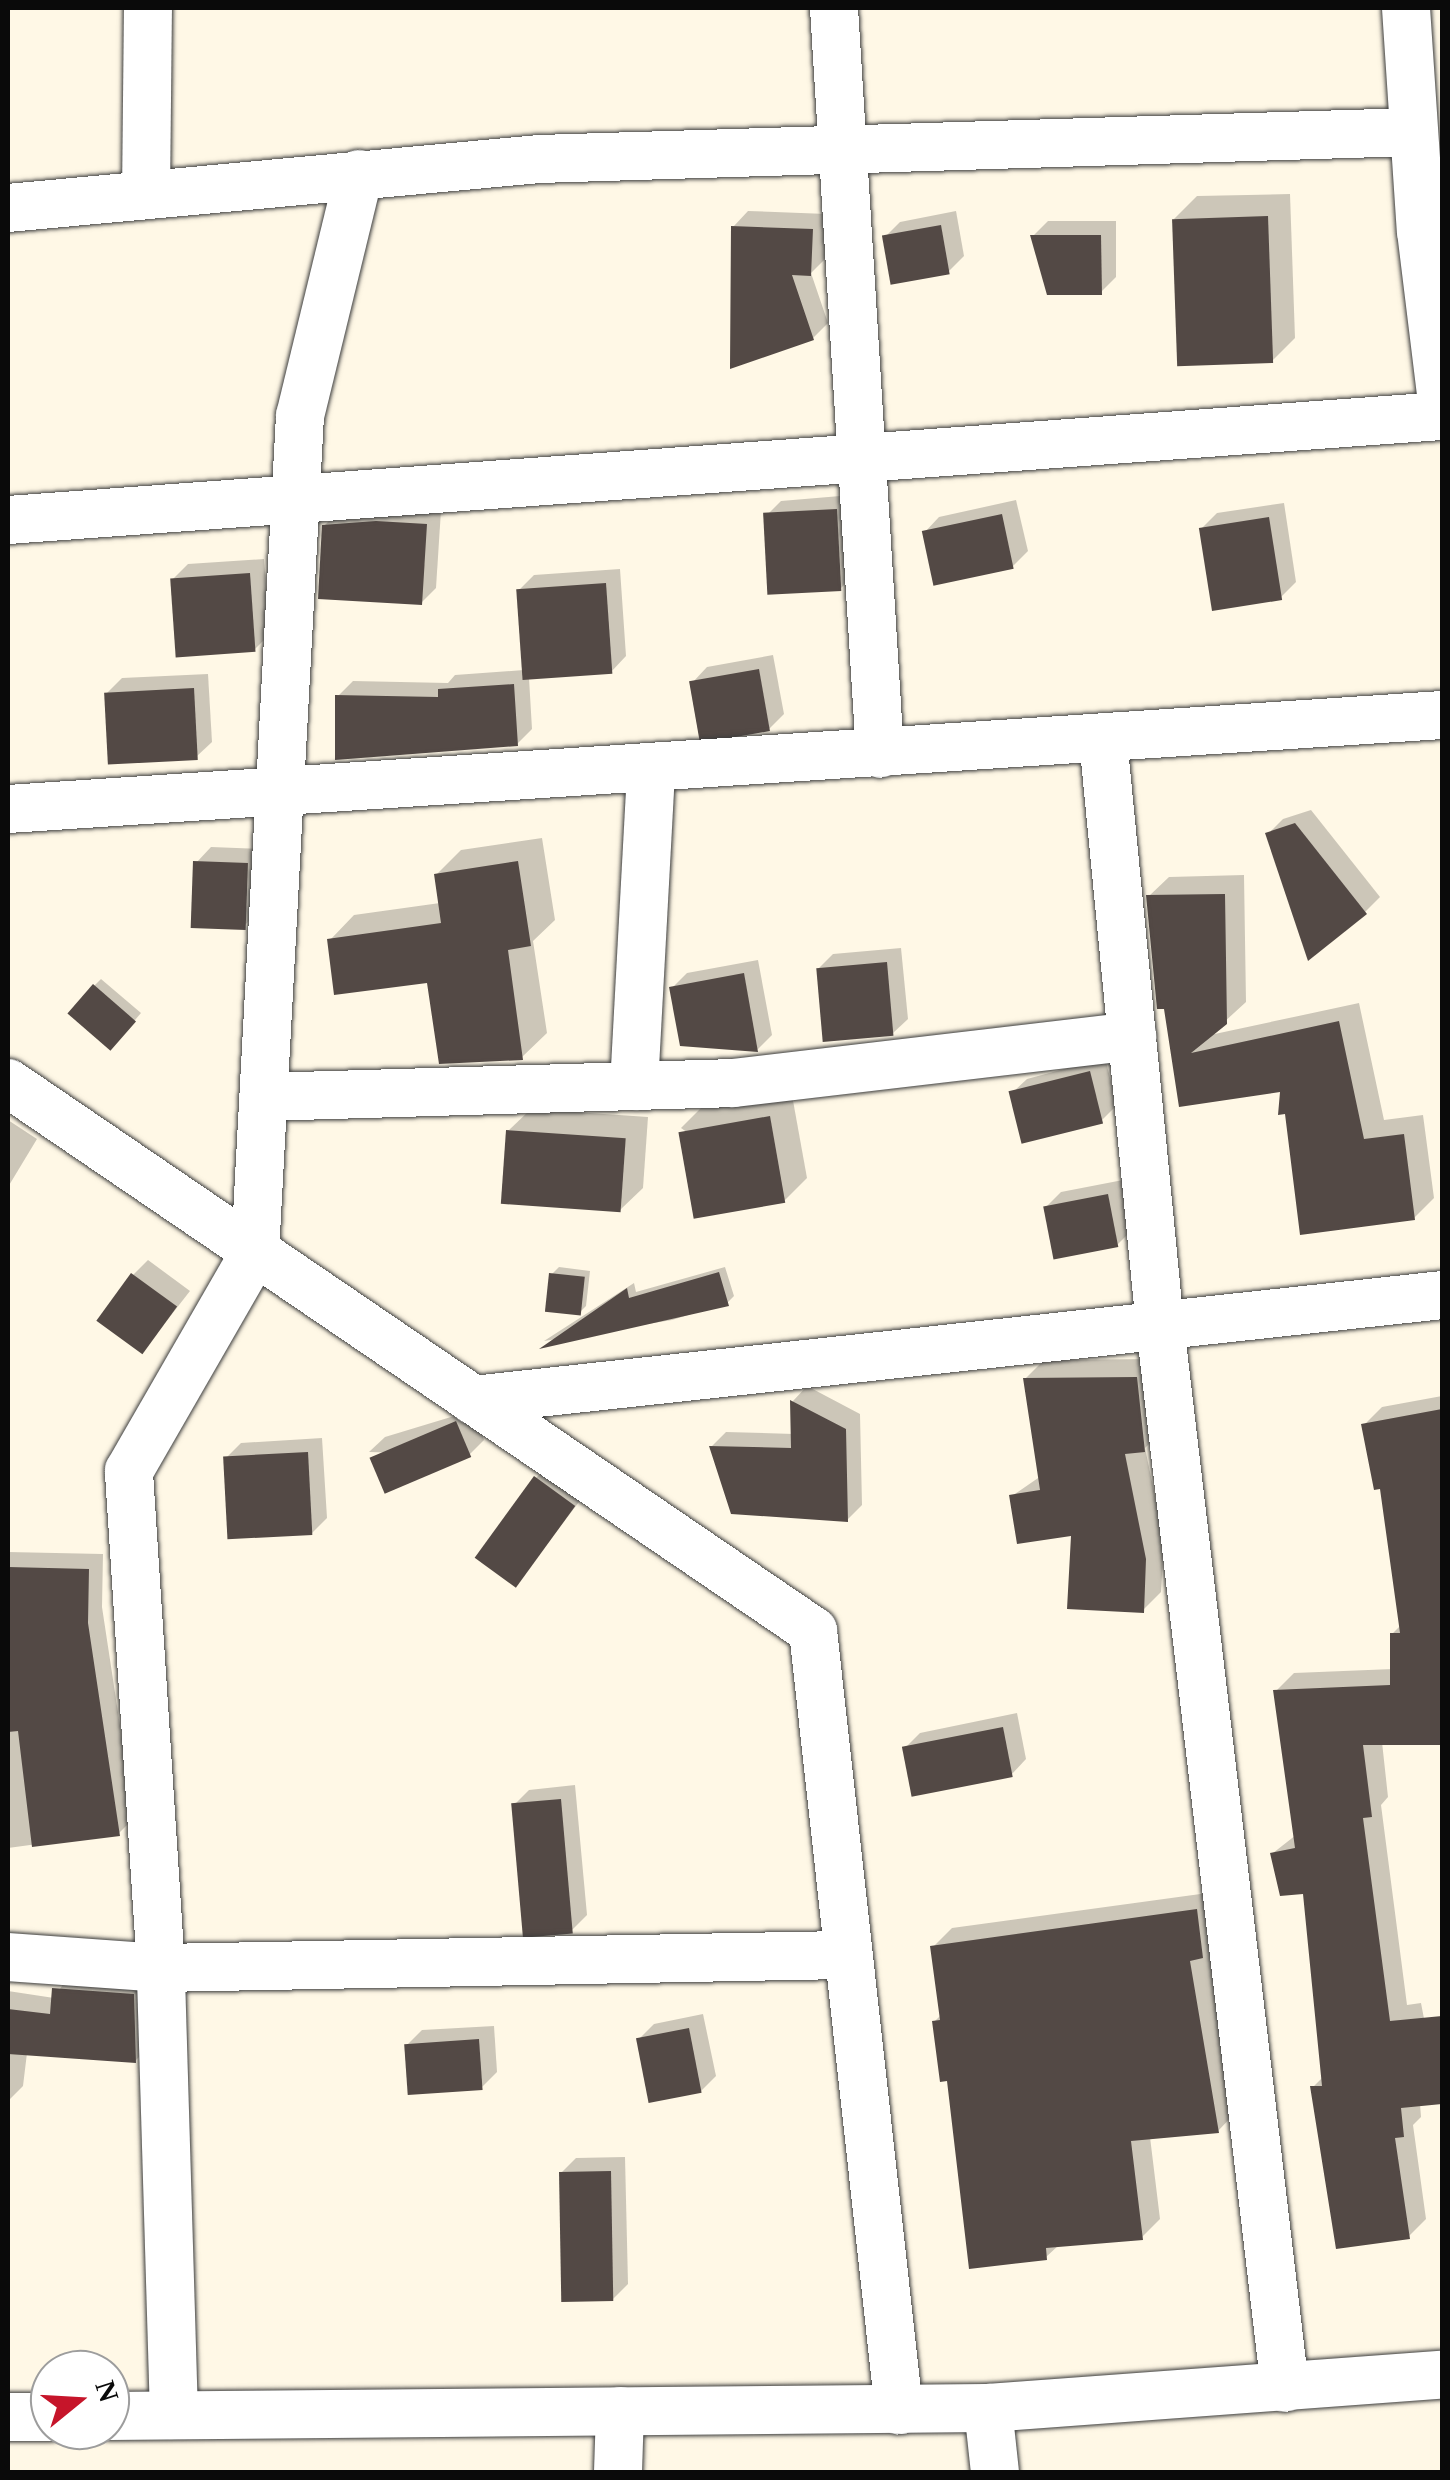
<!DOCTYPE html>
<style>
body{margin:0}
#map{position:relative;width:1450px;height:2480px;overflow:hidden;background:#fff8e6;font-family:Georgia,serif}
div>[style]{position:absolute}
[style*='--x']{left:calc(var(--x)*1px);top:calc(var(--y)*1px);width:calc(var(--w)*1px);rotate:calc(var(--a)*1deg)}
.shadow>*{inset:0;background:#0003}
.building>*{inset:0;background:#534945;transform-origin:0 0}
.roads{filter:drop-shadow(0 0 2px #3d3d3d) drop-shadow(0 0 2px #3d3d3d)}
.minor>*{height:48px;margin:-24px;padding:0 24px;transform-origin:24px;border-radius:24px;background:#fff}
span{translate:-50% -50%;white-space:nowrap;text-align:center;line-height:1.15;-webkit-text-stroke:10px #fff;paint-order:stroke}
.frame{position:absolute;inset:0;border:10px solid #0a0a0a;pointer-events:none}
.north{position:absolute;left:30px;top:2350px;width:100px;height:100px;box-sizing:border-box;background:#fff;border:2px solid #9d9d9d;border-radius:50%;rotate:72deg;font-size:28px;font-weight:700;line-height:40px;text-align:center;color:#0a0a0a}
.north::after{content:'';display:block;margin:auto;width:35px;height:45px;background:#c6152a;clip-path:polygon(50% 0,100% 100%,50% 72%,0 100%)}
</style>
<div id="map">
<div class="shadow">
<i style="clip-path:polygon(1290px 194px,1295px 338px,1272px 361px,1174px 219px,1197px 196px)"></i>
<i style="clip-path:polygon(748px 211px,827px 214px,826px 258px,811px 273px,828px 323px,813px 338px,733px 227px)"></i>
<i style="clip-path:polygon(956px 211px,964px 256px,949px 271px,885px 237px,900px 222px)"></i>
<i style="clip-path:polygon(1048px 221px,1116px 221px,1116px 277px,1101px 292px,1033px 236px)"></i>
<i style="clip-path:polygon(852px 495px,856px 573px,841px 588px,766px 516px,781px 501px)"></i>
<i style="clip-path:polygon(1016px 500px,1028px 551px,1013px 566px,924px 533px,939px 517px)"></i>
<i style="clip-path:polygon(1284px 503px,1296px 582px,1281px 597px,1202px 528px,1217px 513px)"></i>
<i style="clip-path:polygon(441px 510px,436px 588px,421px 603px,324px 526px,339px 511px)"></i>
<i style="clip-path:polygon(264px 559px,270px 634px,254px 650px,173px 579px,188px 564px)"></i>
<i style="clip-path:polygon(620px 569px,626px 656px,611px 672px,529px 678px,532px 729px,517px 744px,338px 696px,353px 681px,448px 683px,455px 675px,524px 670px,519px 590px,534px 575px)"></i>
<i style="clip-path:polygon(773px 655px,784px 714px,769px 729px,692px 683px,707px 667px)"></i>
<i style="clip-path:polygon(208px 674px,212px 742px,196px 757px,107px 693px,122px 678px)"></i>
<i style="clip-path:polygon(1311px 810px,1380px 897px,1365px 912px,1268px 834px,1283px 819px)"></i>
<i style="clip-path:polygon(542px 838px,555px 920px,533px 941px,547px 1033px,522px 1057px,429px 980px,330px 940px,354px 915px,440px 903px,436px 875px,461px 850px)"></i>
<i style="clip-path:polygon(211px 847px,262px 849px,259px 911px,244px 926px,196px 863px)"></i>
<i style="clip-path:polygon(1244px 875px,1246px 1002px,1210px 1035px,1359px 1003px,1384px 1120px,1423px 1115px,1434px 1198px,1414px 1218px,1283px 1089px,1181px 1104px,1149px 896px,1169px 877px)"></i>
<i style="clip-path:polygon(901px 948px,908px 1019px,892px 1034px,818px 969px,833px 954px)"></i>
<i style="clip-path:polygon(758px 960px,772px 1035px,757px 1050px,672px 988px,687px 973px)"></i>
<i style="clip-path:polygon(101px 979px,141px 1013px,118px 1040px,94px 986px)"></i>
<i style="clip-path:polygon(1105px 1058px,1117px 1105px,1102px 1120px,1011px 1094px,1027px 1079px)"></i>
<i style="clip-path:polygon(792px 1095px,807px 1178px,784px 1201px,681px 1128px,704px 1105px)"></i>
<i style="clip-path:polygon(531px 1109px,648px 1117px,643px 1188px,620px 1210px,508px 1131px)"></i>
<i style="clip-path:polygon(8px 1120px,37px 1139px,8px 1187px)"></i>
<i style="clip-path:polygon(1123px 1180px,1132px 1230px,1117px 1245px,1046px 1207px,1061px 1192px)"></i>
<i style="clip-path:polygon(148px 1260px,190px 1291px,143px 1351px,133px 1275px)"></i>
<i style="clip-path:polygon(559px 1267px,590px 1271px,586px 1306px,579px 1313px,552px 1274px)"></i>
<i style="clip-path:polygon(725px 1267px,734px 1296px,727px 1303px,672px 1320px,544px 1341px,634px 1283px,636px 1292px)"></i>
<i style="clip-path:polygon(1155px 1359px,1162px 1431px,1145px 1448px,1164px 1539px,1161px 1592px,1143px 1610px,1074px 1533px,1012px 1496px,1041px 1476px,1026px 1378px,1044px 1360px)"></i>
<i style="clip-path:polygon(807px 1386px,860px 1414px,862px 1505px,847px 1520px,711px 1447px,726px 1432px,794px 1434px,793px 1401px)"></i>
<i style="clip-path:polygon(1442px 1396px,1442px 1743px,1382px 1742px,1388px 1797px,1381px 1805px,1407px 2005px,1421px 2003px,1437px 2086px,1420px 2104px,1421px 2117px,1413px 2125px,1426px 2219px,1408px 2237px,1313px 2087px,1324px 2076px,1305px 1891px,1273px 1853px,1296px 1835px,1276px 1691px,1294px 1673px,1393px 1669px,1392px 1634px,1401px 1625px,1382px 1486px,1364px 1425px,1382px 1407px)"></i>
<i style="clip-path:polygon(474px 1410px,484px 1440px,469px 1455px,369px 1452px,385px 1437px)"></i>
<i style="clip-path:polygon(322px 1438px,327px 1518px,312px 1533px,226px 1458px,241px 1443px)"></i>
<i style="clip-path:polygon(551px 1463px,588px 1490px,516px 1585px,536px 1478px)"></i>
<i style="clip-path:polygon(8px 1552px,103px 1554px,102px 1607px,134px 1818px,119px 1833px,8px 1848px)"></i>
<i style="clip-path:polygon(1017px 1713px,1026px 1759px,1011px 1775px,905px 1748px,920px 1733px)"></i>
<i style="clip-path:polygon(575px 1785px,587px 1915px,572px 1930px,514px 1805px,529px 1790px)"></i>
<i style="clip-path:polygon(1215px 1892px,1220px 1937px,1209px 1949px,1236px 2112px,1218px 2131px,1150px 2137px,1160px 2219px,1142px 2237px,1059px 2245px,1046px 2257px,949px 2078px,934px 2022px,942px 2014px,933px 1947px,952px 1928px)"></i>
<i style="clip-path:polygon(70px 1974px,148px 1979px,150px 2046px,135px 2061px,27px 2053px,23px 2086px,8px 2101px,8px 1991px,54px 1998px)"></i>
<i style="clip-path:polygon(703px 2014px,716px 2076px,701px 2091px,639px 2039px,654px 2024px)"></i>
<i style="clip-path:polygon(494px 2026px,497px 2072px,482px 2087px,407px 2045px,422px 2030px)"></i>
<i style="clip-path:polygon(625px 2157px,628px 2284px,613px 2299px,561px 2173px,576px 2158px)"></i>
</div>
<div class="building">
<i style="left:1268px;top:216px;width:147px;height:96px;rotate:88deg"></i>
<i style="left:941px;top:225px;width:50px;height:60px;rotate:80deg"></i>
<i style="clip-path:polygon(731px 226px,813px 229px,811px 276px,792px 275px,814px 340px,730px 369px)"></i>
<i style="clip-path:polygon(1030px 235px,1101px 235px,1102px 295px,1047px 295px)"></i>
<i style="left:837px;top:509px;width:82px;height:74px;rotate:87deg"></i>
<i style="left:1002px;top:514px;width:56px;height:82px;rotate:78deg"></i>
<i style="left:1269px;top:517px;width:84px;height:71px;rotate:81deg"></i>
<i style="clip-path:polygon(376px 521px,427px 524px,422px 605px,318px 599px,322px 525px)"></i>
<i style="left:250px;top:573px;width:79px;height:80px;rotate:86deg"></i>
<i style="left:606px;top:583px;width:91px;height:90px;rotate:86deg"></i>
<i style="left:759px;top:669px;width:63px;height:71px;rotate:80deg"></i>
<i style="clip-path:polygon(514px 684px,518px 746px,335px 760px,335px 695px,438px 697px,438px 689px)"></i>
<i style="left:194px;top:688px;width:72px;height:90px;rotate:87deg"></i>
<i style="clip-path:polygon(1295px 823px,1367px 914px,1308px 961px,1265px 833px)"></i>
<i style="left:193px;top:861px;width:55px;height:67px;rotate:2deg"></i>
<i style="clip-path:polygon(518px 861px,531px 946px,508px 950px,523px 1060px,439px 1064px,427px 983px,334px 995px,327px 939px,441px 923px,434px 874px)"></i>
<i style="clip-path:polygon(1225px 894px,1227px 1024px,1191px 1053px,1339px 1021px,1364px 1139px,1404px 1134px,1415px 1220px,1300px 1235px,1285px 1114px,1278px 1115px,1280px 1092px,1179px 1107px,1164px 1009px,1157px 1009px,1146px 895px)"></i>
<i style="left:887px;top:962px;width:74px;height:71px;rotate:85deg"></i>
<i style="clip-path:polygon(744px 973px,758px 1052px,680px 1046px,669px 987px)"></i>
<i style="left:93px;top:984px;width:57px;height:39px;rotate:41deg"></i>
<i style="left:1090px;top:1071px;width:54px;height:84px;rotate:76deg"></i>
<i style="left:770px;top:1116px;width:88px;height:93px;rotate:80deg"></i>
<i style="left:506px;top:1130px;width:120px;height:74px;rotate:4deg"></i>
<i style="left:1108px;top:1194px;width:54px;height:66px;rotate:79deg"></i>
<i style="clip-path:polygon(719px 1272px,729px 1306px,539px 1349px,627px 1288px,629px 1298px)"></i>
<i style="left:131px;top:1273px;width:57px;height:59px;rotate:36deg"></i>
<i style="left:549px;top:1273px;width:36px;height:39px;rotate:6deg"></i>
<i style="clip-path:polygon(1137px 1377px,1145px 1452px,1125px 1454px,1146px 1559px,1144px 1613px,1067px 1609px,1071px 1536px,1017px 1544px,1009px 1495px,1040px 1490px,1023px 1378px)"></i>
<i style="clip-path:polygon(790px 1400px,846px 1429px,848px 1522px,731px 1514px,709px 1446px,791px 1448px)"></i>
<i style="clip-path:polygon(1442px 1409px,1442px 1745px,1363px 1745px,1372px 1817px,1363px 1818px,1390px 2021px,1442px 2016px,1442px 2104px,1401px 2108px,1404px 2137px,1395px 2138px,1410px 2239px,1336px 2249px,1310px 2086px,1322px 2086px,1303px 1894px,1280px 1896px,1270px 1853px,1295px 1848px,1273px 1690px,1390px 1685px,1390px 1633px,1400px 1633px,1380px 1489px,1374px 1490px,1361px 1424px)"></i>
<i style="left:456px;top:1421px;width:39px;height:94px;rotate:67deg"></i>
<i style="left:308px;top:1452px;width:83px;height:85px;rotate:87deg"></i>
<i style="left:534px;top:1476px;width:51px;height:101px;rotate:36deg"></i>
<i style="clip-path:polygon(8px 1567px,89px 1569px,88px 1623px,120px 1836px,32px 1847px,18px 1731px,8px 1732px)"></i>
<i style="left:1003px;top:1727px;width:51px;height:103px;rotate:79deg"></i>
<i style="left:561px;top:1799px;width:135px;height:50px;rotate:85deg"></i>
<i style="clip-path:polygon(1197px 1909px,1203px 1958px,1190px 1961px,1219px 2133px,1131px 2141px,1143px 2240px,1046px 2248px,1047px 2260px,969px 2269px,947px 2081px,940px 2082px,932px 2021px,940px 2020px,930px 1946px)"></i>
<i style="clip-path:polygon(52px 1988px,134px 1994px,136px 2063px,8px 2054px,8px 2009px,50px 2014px)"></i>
<i style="left:689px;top:2028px;width:66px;height:54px;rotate:79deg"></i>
<i style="left:479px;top:2039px;width:51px;height:75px;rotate:86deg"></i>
<i style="left:611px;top:2171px;width:130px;height:52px;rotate:89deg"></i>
</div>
<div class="roads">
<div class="minor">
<i style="--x:834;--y:8;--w:747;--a:86.47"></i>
<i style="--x:1406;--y:8;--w:224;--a:86.2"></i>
<i style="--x:1421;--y:231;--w:172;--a:83"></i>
<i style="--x:146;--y:195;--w:187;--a:-89.4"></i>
<i style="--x:8;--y:208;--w:533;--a:-5.27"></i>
<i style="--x:539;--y:159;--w:875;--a:-1.77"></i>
<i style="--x:8;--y:520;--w:1438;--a:-4.15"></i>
<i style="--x:1103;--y:739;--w:590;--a:84.45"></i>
<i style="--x:1160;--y:1326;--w:1069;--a:83.29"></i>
<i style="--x:8;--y:809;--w:1437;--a:-3.75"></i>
<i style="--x:8;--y:1083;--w:974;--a:34.24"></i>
<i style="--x:813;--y:1631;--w:784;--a:83.7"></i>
<i style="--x:634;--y:1086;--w:316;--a:-86.9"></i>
<i style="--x:264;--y:1097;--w:469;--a:-1.7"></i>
<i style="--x:733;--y:1083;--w:402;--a:-6.7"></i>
<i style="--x:473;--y:1400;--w:975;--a:-6.18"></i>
<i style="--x:8;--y:1957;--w:153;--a:4.1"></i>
<i style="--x:161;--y:1968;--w:498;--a:-93.7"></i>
<i style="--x:129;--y:1471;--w:253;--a:-60.1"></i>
<i style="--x:255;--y:1252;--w:837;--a:-86.92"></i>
<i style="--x:300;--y:416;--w:249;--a:-76.3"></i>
<i style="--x:988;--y:2408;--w:64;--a:83.8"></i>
<i style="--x:174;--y:2415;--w:447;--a:-91.7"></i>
<i style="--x:161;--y:1968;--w:686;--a:-1.09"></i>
<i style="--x:110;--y:2416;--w:878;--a:-0.52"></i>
<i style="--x:988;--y:2408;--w:455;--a:-4.2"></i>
<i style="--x:8;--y:2417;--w:42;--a:0"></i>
<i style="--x:618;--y:2472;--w:61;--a:-88.1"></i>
</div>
</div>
<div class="frame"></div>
<div class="north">N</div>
</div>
